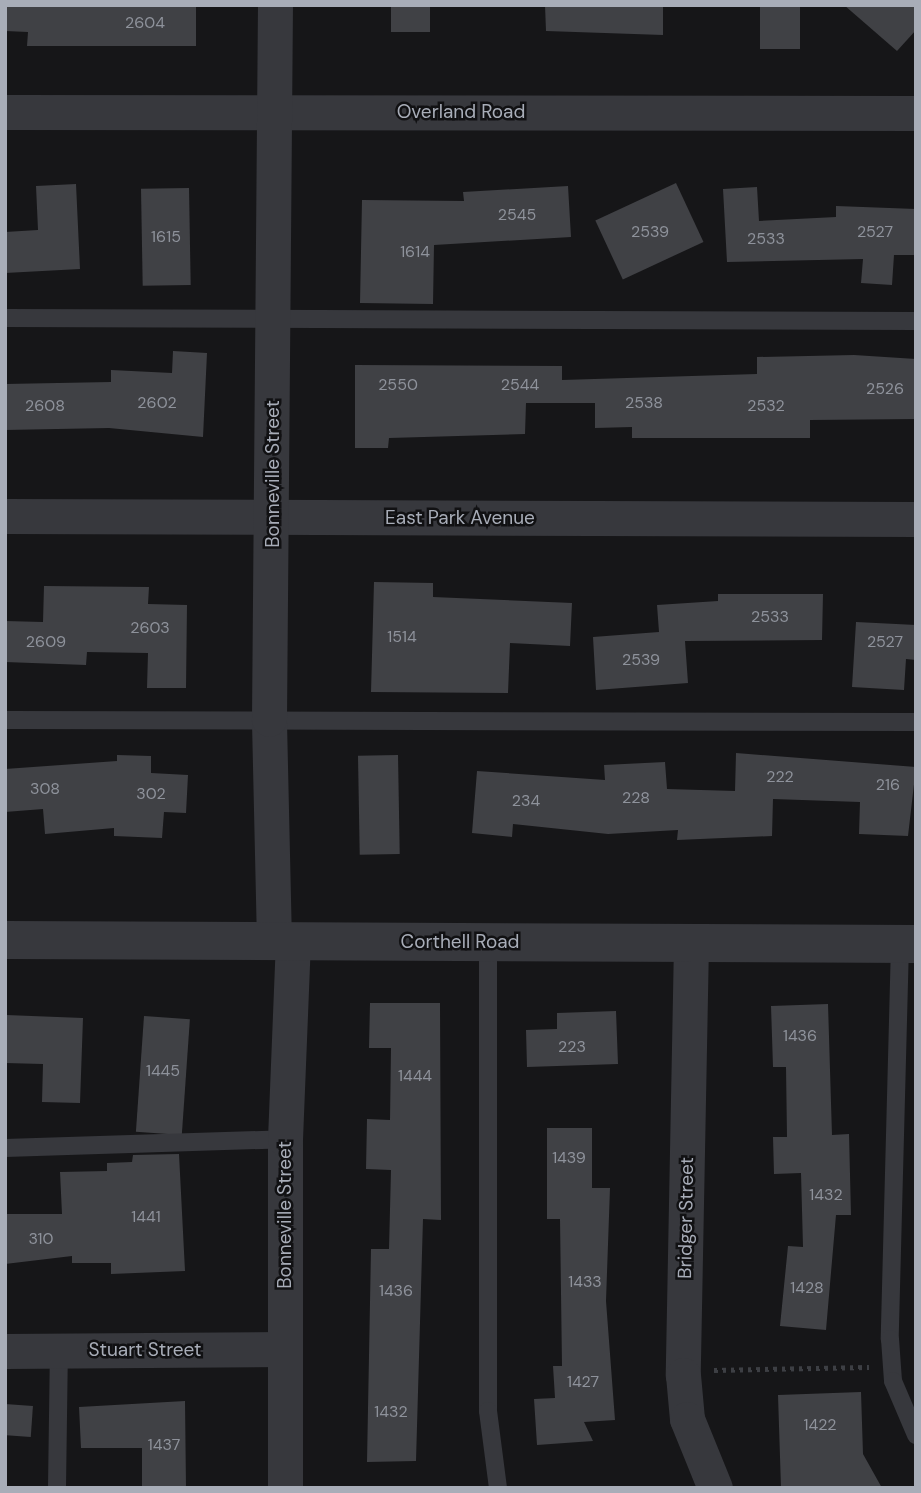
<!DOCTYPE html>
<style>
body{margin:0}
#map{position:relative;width:921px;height:1493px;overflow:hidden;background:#161618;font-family:"DM Sans",sans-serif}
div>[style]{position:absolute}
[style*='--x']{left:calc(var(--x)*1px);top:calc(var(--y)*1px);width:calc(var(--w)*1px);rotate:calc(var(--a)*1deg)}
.building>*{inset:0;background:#404145;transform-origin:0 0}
.path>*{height:4.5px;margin-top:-2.25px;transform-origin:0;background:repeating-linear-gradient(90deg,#3d3f44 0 3.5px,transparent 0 8.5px)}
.service>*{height:18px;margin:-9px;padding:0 9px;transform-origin:9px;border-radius:9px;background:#37383d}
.minor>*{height:35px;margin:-17.5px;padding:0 17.5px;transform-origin:17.5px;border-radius:17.5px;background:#37383d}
.tertiary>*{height:38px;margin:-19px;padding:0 19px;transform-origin:19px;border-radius:19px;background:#37383d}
span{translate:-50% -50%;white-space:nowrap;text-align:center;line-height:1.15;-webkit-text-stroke:5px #111113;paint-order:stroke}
.number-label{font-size:16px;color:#8e929b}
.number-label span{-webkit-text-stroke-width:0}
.street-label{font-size:19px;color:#a8adb8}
.frame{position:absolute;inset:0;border:7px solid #a8adb8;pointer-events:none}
</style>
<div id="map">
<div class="building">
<i style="clip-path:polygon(5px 5px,188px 5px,196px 7px,196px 46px,27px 46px,28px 32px,5px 31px)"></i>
<i style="left:391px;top:5px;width:39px;height:27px"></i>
<i style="clip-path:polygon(545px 5px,663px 5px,663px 35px,546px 31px)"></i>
<i style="left:760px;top:5px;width:40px;height:44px"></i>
<i style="clip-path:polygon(844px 5px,916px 5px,916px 30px,897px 51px)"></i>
<i style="left:676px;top:183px;width:65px;height:89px;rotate:65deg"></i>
<i style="clip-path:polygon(76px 184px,80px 269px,5px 273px,5px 232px,38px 230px,36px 186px)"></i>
<i style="clip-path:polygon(568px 186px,571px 237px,434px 245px,433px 304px,360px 303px,362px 200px,464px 201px,463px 192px)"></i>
<i style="clip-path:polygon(757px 187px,759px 221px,836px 217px,836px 206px,916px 209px,916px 255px,894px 255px,892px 285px,861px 283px,863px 259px,727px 262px,723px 189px)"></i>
<i style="left:189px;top:188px;width:97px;height:48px;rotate:89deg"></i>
<i style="clip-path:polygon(173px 351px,207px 353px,203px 437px,109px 428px,5px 430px,5px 384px,111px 382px,111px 370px,172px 373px)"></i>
<i style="clip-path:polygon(854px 355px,916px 359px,916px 419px,810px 420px,810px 438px,632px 438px,632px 427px,595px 428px,595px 403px,526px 403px,525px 434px,389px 438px,388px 448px,355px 448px,355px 365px,562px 366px,562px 380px,757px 374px,757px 357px)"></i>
<i style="clip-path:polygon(374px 582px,433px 583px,433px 597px,572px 603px,570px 646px,510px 643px,508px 693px,371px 692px)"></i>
<i style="clip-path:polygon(44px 586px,149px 587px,148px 604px,187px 605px,186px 688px,147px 688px,148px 653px,87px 652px,86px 665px,5px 662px,5px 621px,43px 622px)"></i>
<i style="clip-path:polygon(718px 594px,823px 594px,822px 640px,685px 641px,688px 683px,596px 690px,593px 637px,659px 632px,657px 605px,718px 601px)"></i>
<i style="clip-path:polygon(856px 622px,916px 625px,916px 660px,906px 659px,904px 690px,852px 687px)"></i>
<i style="clip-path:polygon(736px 753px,916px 767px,908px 836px,859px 834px,860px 802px,773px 799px,772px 836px,677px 840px,678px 830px,608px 834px,513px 824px,512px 837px,472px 833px,477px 771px,605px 780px,604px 765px,665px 762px,667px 789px,735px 791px)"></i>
<i style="clip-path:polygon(117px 755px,151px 756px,151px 773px,188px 775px,186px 813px,164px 812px,162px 838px,114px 836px,114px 828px,45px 834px,43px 809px,5px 812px,5px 769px,117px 761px)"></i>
<i style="left:398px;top:755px;width:99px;height:40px;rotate:89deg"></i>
<i style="clip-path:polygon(370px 1003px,440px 1003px,441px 1220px,423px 1219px,416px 1461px,367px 1462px,371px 1249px,389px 1249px,391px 1170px,366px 1169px,367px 1119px,390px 1120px,391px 1048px,369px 1048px)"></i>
<i style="clip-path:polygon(828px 1004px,832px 1135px,849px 1134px,851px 1215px,836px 1215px,826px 1330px,780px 1326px,788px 1246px,803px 1247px,801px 1173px,774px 1174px,773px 1137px,787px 1137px,786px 1067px,773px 1067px,771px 1006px)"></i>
<i style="clip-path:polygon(616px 1011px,618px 1064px,527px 1067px,526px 1030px,557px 1029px,557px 1013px)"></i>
<i style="clip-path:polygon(6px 1015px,83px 1018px,80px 1103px,42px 1102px,43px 1064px,5px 1063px)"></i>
<i style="left:144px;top:1016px;width:46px;height:116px;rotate:4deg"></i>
<i style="clip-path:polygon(547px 1128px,592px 1128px,592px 1188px,610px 1188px,606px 1301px,615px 1420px,584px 1422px,593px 1441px,537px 1445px,534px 1399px,555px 1398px,553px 1366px,562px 1366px,560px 1219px,547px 1219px)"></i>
<i style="clip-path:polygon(179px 1154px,185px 1271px,111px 1274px,111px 1263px,72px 1263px,72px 1256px,5px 1264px,5px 1214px,62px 1214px,60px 1172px,107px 1171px,107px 1163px,132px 1162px,133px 1155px)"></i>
<i style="clip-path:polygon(861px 1392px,863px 1454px,882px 1488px,781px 1488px,778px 1395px)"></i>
<i style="clip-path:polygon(185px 1401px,186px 1488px,142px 1488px,142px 1448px,81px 1448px,79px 1407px)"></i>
<i style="left:5px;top:1404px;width:28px;height:31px;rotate:4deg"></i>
</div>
<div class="path">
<i style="--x:714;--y:1370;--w:155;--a:-1.1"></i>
</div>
<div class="service">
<i style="--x:5;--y:318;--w:911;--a:0.19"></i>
<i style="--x:5;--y:720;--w:911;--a:0.13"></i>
<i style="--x:488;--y:942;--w:469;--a:90"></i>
<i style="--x:488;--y:1411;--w:78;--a:82.6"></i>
<i style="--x:900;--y:944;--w:395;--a:91.5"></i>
<i style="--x:890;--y:1339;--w:42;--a:85.9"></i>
<i style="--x:893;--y:1381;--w:59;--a:66.9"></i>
<i style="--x:5;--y:1148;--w:280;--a:-1.8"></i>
<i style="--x:57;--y:1488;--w:138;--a:-89.2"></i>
</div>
<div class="minor">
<i style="--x:5;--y:112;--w:911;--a:0.06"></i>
<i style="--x:5;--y:516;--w:911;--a:0.19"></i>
<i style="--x:274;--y:942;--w:223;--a:-91.3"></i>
<i style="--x:269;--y:719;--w:714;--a:-89.52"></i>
<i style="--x:691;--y:943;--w:432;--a:91.1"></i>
<i style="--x:683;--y:1375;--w:44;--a:84.8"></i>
<i style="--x:687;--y:1419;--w:74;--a:67.9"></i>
<i style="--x:5;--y:1351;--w:279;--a:-0.4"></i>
<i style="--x:285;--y:1488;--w:349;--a:-90"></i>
<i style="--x:285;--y:1139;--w:197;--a:-87.7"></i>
</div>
<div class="tertiary">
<i style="--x:5;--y:940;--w:911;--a:0.25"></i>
</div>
<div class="number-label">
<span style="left:145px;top:23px">2604</span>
<span style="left:517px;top:215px">2545</span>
<span style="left:650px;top:232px">2539</span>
<span style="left:875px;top:232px">2527</span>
<span style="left:166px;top:237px">1615</span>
<span style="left:766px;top:239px">2533</span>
<span style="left:415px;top:252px">1614</span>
<span style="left:398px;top:385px">2550</span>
<span style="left:520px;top:385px">2544</span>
<span style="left:885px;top:389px">2526</span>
<span style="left:157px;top:403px">2602</span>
<span style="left:644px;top:403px">2538</span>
<span style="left:45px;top:406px">2608</span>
<span style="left:766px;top:406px">2532</span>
<span style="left:770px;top:617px">2533</span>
<span style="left:150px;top:628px">2603</span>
<span style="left:402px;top:637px">1514</span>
<span style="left:46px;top:642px">2609</span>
<span style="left:885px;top:642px">2527</span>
<span style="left:641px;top:660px">2539</span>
<span style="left:780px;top:777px">222</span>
<span style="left:888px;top:785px">216</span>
<span style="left:45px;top:789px">308</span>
<span style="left:151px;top:794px">302</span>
<span style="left:636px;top:798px">228</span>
<span style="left:526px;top:801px">234</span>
<span style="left:800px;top:1036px">1436</span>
<span style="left:572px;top:1047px">223</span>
<span style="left:163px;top:1071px">1445</span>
<span style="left:415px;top:1076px">1444</span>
<span style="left:569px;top:1158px">1439</span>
<span style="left:826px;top:1195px">1432</span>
<span style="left:146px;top:1217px">1441</span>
<span style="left:41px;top:1239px">310</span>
<span style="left:585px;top:1282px">1433</span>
<span style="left:807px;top:1288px">1428</span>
<span style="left:396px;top:1291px">1436</span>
<span style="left:583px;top:1382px">1427</span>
<span style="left:391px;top:1412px">1432</span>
<span style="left:820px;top:1425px">1422</span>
<span style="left:164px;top:1445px">1437</span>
</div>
<div class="street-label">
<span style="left:461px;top:112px">Overland Road</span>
<span style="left:273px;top:474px;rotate:-90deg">Bonneville Street</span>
<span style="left:460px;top:518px">East Park Avenue</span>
<span style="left:460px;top:942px">Corthell Road</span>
<span style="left:285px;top:1215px;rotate:-90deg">Bonneville Street</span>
<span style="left:686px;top:1218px;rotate:-89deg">Bridger Street</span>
<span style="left:145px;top:1350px">Stuart Street</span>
</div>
<div class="frame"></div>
</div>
